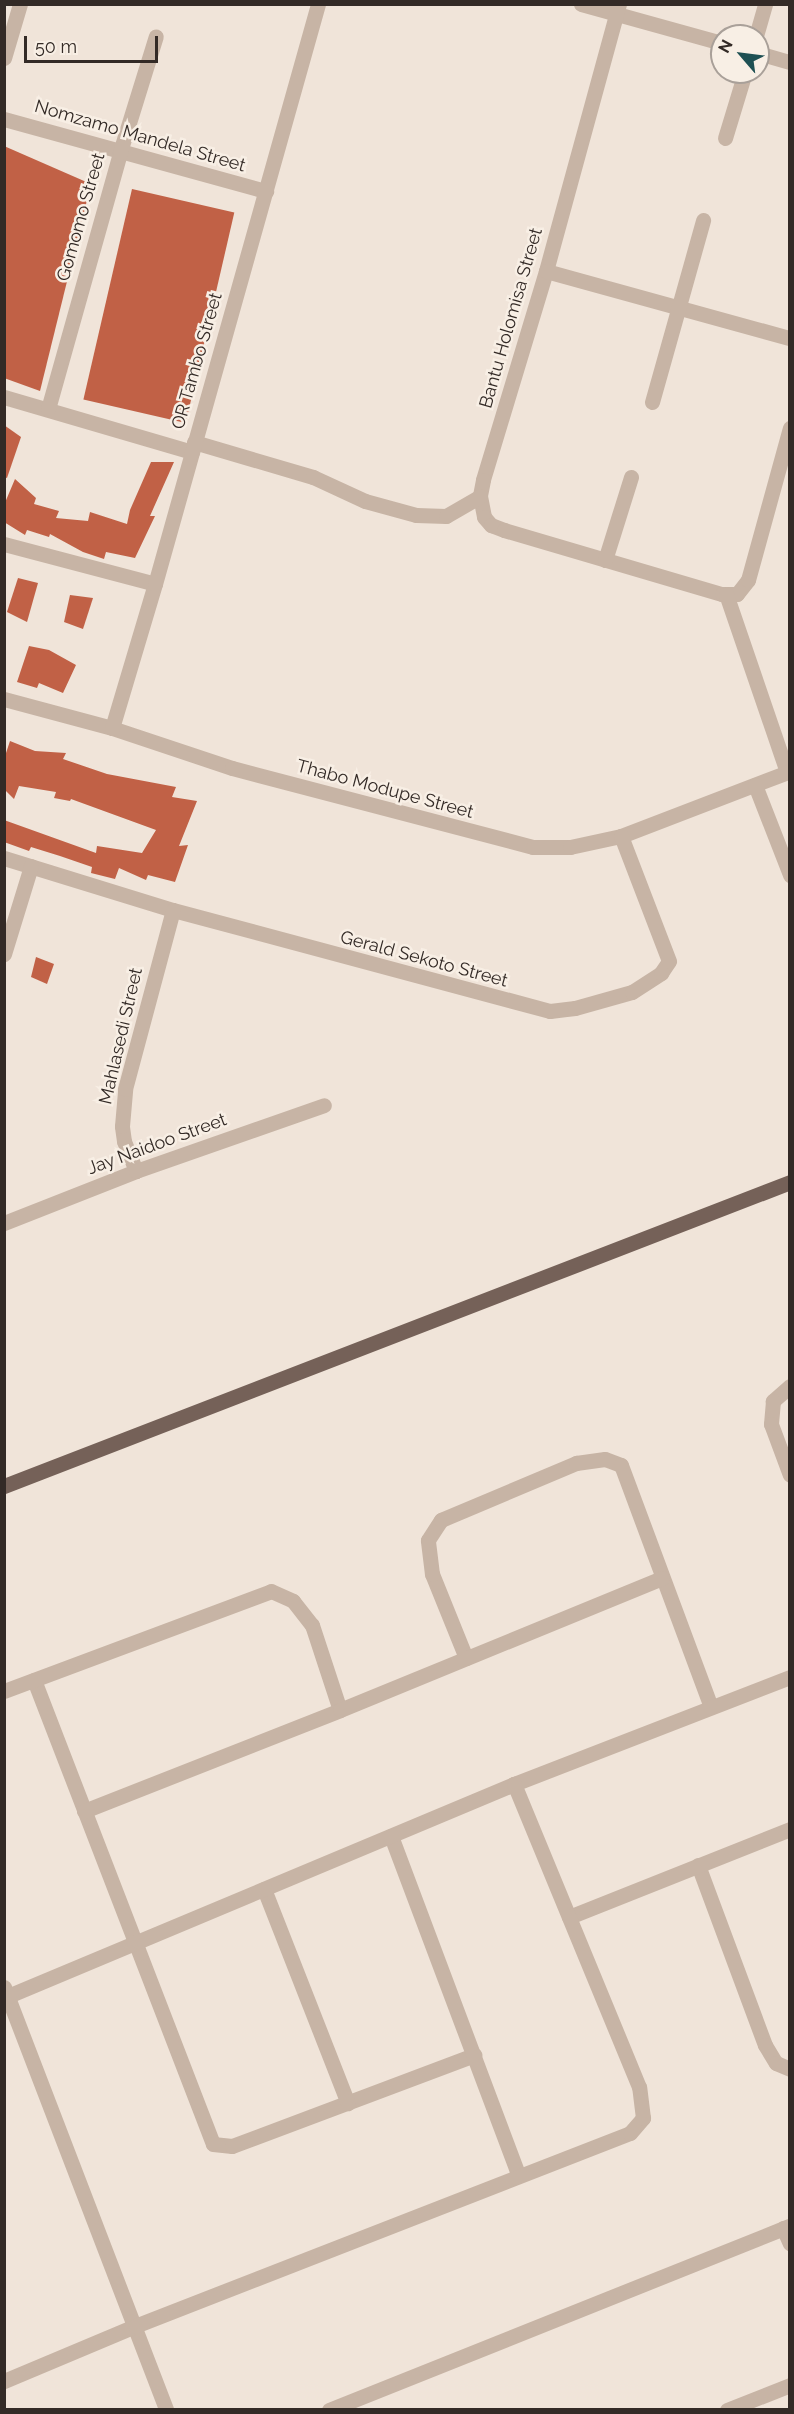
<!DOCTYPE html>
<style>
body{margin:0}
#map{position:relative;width:794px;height:2414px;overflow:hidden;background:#f0e4d9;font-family:Raleway,sans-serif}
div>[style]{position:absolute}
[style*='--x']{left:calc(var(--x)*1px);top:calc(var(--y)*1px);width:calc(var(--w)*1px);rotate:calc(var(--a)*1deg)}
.building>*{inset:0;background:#c16146;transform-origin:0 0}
.street>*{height:15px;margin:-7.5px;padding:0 7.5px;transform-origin:7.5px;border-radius:7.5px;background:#c7b4a5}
.primary>*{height:15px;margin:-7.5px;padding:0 7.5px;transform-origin:7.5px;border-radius:7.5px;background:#756158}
span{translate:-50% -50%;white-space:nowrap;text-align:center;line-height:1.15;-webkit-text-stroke:5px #f8efe5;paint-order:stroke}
.street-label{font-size:18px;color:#332a26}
.frame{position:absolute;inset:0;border:6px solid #332a26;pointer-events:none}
.north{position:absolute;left:710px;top:24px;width:60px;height:60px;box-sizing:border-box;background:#f8efe5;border:2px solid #a9a099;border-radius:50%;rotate:298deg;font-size:16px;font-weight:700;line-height:24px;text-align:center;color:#332a26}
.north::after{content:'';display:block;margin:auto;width:21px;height:27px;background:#1e5053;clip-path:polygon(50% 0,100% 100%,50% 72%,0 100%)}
.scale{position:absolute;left:24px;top:36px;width:134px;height:27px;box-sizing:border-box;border:3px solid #332a26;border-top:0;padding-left:8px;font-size:18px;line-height:21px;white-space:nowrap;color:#332a26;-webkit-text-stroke:4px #f8efe5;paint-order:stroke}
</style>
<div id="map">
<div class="building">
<i style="clip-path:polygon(4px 146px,91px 184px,40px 391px,4px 378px)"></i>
<i style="left:132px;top:189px;width:105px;height:216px;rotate:13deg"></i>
<i style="clip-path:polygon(4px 425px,21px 437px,7px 478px,4px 477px)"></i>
<i style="clip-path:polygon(151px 462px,174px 462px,150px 516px,155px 516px,135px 558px,106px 552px,104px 559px,83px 552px,50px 534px,49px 537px,27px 530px,25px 535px,4px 522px,4px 505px,15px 479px,36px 498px,34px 504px,59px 511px,56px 518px,88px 521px,90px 512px,127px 524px,130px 510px)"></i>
<i style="clip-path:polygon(18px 578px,38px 583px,27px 622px,7px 612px)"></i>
<i style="clip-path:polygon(70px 595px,93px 598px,83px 629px,64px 622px)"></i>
<i style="clip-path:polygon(29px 646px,49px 650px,76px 665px,63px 693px,39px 683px,37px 688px,17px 682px)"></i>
<i style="clip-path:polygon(10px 741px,35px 751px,66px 753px,63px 759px,107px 774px,176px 787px,172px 797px,197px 801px,179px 846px,188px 845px,175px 882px,148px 875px,146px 880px,119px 868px,115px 879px,91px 873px,92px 867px,60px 856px,31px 847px,29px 851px,4px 842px,4px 820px,96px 853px,97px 846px,142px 853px,156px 830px,71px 799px,70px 801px,54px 798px,56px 792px,19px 786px,14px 799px,4px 789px,4px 759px)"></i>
<i style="clip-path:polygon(36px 957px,54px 964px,47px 984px,31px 977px)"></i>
</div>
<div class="street">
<i style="--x:581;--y:4;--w:146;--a:15.5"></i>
<i style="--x:619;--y:4;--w:277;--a:105.3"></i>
<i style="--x:546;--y:271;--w:218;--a:106.8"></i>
<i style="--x:483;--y:480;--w:16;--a:101"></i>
<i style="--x:480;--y:496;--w:21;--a:79"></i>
<i style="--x:484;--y:517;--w:11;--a:49"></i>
<i style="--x:491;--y:525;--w:14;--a:21"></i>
<i style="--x:504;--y:530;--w:227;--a:16.4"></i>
<i style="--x:722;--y:594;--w:15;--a:0"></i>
<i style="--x:737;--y:594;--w:18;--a:-52"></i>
<i style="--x:748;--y:580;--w:158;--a:-74.6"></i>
<i style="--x:756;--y:36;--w:33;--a:-74"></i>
<i style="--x:758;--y:53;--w:33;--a:16"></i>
<i style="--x:4;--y:58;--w:56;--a:-73.5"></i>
<i style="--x:4;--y:119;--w:272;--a:15.4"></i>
<i style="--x:725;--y:138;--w:69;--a:-73.1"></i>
<i style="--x:546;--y:271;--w:253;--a:15.4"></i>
<i style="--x:4;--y:397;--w:196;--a:16.3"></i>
<i style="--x:652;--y:402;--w:189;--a:-74.3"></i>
<i style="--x:48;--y:409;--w:267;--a:-74.3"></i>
<i style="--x:120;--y:152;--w:121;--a:-72.8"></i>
<i style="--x:194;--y:442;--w:124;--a:16.4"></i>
<i style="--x:313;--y:477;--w:57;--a:24.8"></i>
<i style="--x:365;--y:501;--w:53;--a:15.4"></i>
<i style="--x:416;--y:515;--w:30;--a:2"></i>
<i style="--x:446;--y:516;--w:39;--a:-30"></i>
<i style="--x:4;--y:544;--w:156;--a:14.8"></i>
<i style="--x:605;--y:560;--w:87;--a:-72.6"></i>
<i style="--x:726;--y:594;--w:188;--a:71.1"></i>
<i style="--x:4;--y:699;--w:112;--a:15"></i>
<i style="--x:112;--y:728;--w:126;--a:18.4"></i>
<i style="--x:232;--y:768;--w:311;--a:14.7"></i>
<i style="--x:533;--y:847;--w:37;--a:0"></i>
<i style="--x:570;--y:847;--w:52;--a:-12.2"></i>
<i style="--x:621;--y:836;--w:181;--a:-21"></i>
<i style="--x:112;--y:728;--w:150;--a:-73.4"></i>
<i style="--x:155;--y:584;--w:602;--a:-74.3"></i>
<i style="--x:755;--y:785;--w:97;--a:68.7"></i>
<i style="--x:4;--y:858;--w:177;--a:17.1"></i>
<i style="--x:173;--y:910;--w:390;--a:15"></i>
<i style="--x:550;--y:1011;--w:25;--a:-7"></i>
<i style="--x:575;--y:1008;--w:59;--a:-15.7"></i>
<i style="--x:632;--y:992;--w:35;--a:-33"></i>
<i style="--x:661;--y:973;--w:14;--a:-56"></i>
<i style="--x:669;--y:961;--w:134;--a:-111"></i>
<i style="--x:4;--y:954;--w:92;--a:-72.9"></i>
<i style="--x:136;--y:1171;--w:32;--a:-112"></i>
<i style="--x:124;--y:1141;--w:15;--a:-98"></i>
<i style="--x:122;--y:1126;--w:37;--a:-85"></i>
<i style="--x:125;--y:1089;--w:185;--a:-75"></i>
<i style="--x:4;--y:1223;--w:142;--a:-21.5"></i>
<i style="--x:136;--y:1171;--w:199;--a:-19.3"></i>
<i style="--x:790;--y:1386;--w:23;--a:139"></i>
<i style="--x:773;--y:1401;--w:23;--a:95"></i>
<i style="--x:771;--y:1424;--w:54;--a:69.6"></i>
<i style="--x:466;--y:1658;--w:91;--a:-112"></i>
<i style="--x:432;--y:1574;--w:34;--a:-97"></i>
<i style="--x:428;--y:1540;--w:24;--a:-57"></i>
<i style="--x:441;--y:1520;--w:147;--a:-22.9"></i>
<i style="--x:576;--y:1463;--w:29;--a:-8"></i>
<i style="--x:605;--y:1459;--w:17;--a:21"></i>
<i style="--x:621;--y:1465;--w:258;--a:69.6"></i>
<i style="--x:34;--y:1680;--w:497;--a:68.9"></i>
<i style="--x:213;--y:2144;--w:19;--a:6"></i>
<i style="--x:232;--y:2146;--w:259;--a:-20.6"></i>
<i style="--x:4;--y:1691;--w:285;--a:-20.5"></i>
<i style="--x:271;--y:1591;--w:24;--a:24"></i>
<i style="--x:293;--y:1601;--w:31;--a:52"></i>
<i style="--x:312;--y:1625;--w:89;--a:71.8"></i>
<i style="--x:84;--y:1811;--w:275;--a:-21.5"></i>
<i style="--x:340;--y:1710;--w:348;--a:-22.3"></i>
<i style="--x:391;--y:1836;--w:363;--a:69.4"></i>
<i style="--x:698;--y:1865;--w:192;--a:69.6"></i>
<i style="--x:765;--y:2045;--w:21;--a:59"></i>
<i style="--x:776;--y:2063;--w:15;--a:23"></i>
<i style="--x:264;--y:1889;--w:230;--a:68.6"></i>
<i style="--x:569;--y:1917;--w:238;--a:-21.7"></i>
<i style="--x:4;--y:1987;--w:453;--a:69"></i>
<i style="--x:8;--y:1996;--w:549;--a:-22.73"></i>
<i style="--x:514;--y:1784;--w:296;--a:-21.2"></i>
<i style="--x:783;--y:2228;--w:17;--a:66"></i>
<i style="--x:4;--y:2381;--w:142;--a:-22.8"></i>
<i style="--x:135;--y:2326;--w:531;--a:-21.3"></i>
<i style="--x:630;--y:2133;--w:20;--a:-49"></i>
<i style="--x:643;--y:2118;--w:31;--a:-97"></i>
<i style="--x:639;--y:2087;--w:328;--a:-112.4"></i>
<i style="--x:329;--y:2410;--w:496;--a:-21.8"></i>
<i style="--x:727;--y:2410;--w:68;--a:-21.6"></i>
</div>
<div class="primary">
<i style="--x:4;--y:1486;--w:843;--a:-21.14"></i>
</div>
<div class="street-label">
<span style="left:140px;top:136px;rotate:16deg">Nomzamo Mandela Street</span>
<span style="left:81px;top:217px;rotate:-74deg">Gomomo Street</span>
<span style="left:511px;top:318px;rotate:-74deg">Bantu Holomisa Street</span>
<span style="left:197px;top:361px;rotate:-74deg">OR Tambo Street</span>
<span style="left:385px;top:789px;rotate:15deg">Thabo Modupe Street</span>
<span style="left:424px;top:959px;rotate:15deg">Gerald Sekoto Street</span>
<span style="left:121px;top:1036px;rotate:-77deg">Mahlasedi Street</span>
<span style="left:157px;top:1144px;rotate:-20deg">Jay Naidoo Street</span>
</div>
<div class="frame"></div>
<div class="north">N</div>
<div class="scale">50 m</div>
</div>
